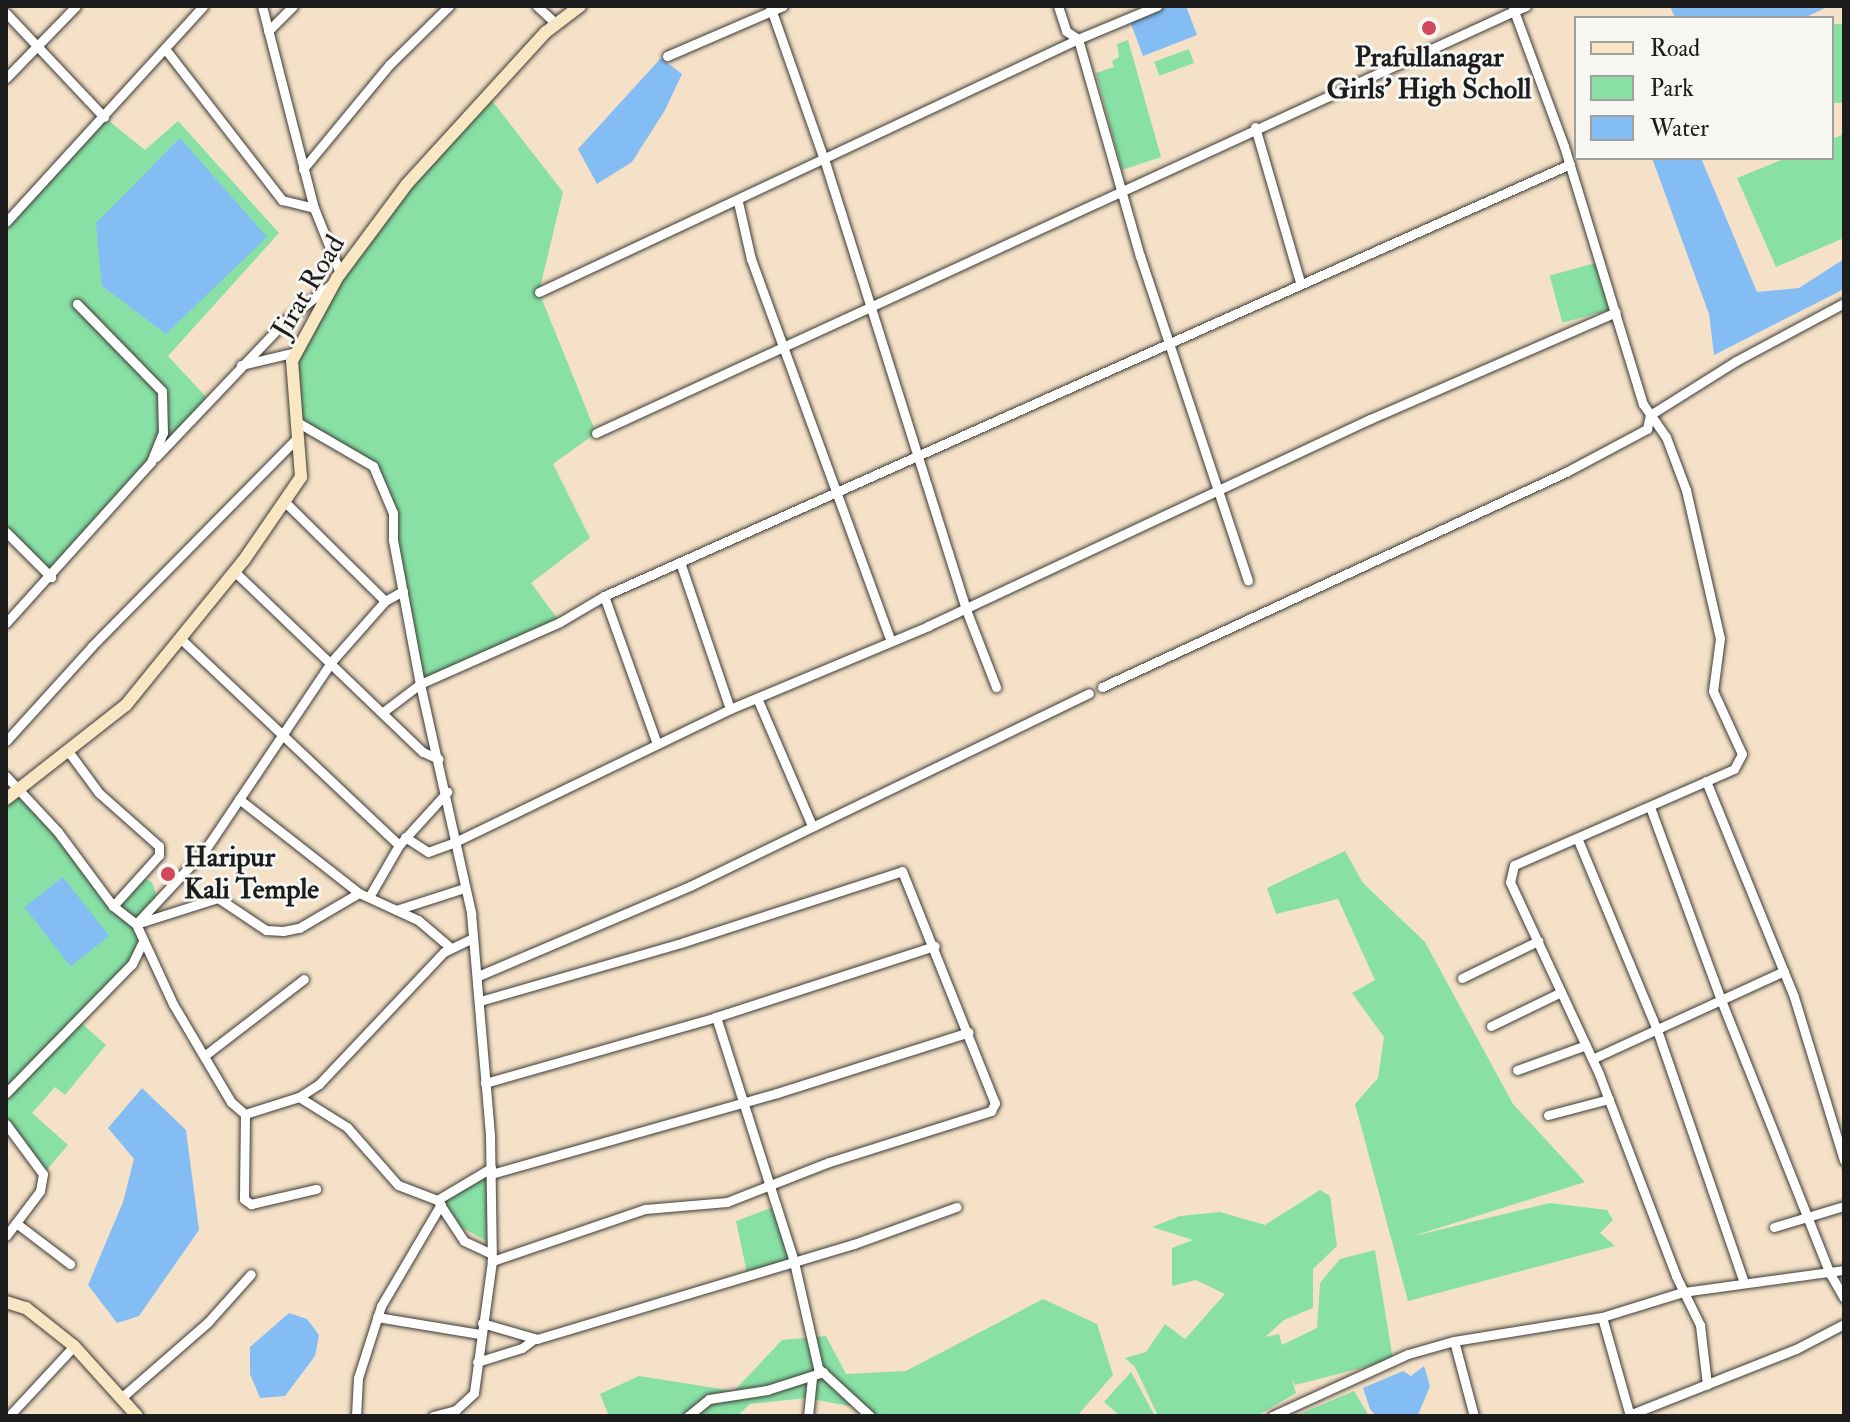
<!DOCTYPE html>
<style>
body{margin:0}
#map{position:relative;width:1850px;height:1422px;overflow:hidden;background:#f4e1c7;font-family:"IM FELL Double Pica",serif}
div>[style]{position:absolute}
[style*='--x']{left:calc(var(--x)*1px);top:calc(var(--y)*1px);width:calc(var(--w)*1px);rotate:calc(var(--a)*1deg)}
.green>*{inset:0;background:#88e0a5;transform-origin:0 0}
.water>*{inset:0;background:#84bdf4;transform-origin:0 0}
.roads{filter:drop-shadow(0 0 2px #3c3a36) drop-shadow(0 0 2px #3c3a36)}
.minor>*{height:9px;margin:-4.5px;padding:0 4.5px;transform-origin:4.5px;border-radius:4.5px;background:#fff}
.secondary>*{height:12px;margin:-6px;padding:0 6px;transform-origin:6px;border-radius:6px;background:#f9e7c3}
.dots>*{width:22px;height:22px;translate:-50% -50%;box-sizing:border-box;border:4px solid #f6f6f2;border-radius:50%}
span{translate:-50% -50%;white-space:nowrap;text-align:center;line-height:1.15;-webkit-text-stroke:6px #f6f6f2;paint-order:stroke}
.poi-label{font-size:28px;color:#1c1c1c;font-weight:700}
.left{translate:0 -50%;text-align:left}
.street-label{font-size:28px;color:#1c1c1c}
.frame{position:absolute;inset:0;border:8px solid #1c1c1c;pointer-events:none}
.legend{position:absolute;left:1574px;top:16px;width:260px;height:144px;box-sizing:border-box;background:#f6f6f2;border:2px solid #9f9f9c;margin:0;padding:10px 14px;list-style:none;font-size:24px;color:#1c1c1c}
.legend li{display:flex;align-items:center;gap:16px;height:40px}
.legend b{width:40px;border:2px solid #9f9f9c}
</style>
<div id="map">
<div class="green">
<i style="left:1844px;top:24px;width:79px;height:13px;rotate:90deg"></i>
<i style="clip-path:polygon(1128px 40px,1161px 157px,1122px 170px,1096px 73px,1114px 67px,1112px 61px,1119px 57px,1117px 44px)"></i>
<i style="left:1189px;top:49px;width:15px;height:37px;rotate:70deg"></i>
<i style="clip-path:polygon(490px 98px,563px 192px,539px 292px,596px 433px,553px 464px,590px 538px,531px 583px,560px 622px,420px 684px,393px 540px,393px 513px,373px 466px,297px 422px,292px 361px,334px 283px,396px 200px)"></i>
<i style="clip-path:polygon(104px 117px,145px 150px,178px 121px,279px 233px,168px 356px,209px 400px,51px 577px,6px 532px,6px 222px)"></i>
<i style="clip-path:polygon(1844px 134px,1844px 238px,1776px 267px,1737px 178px,1786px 158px,1832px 158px,1832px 139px)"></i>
<i style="left:1596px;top:263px;width:49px;height:48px;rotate:75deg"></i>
<i style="clip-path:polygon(18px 789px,112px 906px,140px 876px,152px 882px,158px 900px,136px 924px,140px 949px,79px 1021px,106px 1045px,65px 1095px,55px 1087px,32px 1113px,68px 1145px,43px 1174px,6px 1124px,6px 799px)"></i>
<i style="clip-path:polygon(1345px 851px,1363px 883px,1425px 942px,1513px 1104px,1585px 1182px,1410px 1237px,1550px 1203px,1607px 1210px,1613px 1220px,1600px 1233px,1615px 1246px,1408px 1301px,1355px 1104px,1378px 1078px,1384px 1037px,1352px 993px,1375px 980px,1338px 899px,1276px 914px,1267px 888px)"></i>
<i style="clip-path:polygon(489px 1171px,490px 1243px,459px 1226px,442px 1196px)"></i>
<i style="clip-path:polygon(1320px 1190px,1330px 1196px,1337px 1246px,1313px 1269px,1313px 1308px,1284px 1320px,1265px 1337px,1279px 1334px,1282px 1345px,1317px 1328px,1320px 1283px,1340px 1259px,1375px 1250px,1393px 1360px,1295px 1385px,1292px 1379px,1296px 1393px,1257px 1416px,1158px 1416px,1135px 1367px,1125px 1358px,1146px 1352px,1165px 1324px,1185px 1339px,1225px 1294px,1196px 1280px,1172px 1286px,1172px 1248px,1193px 1240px,1152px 1227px,1180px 1216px,1220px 1212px,1265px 1225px)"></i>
<i style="clip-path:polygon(776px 1206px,794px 1262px,747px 1273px,736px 1221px)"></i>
<i style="clip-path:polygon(1043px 1299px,1097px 1324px,1113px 1375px,1077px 1416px,864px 1416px,855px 1407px,806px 1398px,750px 1404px,737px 1416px,609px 1416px,600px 1394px,639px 1376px,734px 1391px,782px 1340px,826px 1336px,846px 1374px,906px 1371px)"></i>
<i style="clip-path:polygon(1131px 1372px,1155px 1416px,1120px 1416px,1104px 1402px)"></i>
<i style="clip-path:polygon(1354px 1391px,1369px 1416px,1295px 1416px)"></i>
</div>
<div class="water">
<i style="clip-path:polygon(1167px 6px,1186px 6px,1197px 35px,1143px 56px,1130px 21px)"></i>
<i style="clip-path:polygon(1670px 6px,1829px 6px,1804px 18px,1675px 18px)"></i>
<i style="clip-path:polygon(661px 58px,682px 74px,665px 110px,632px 162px,597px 184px,578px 149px)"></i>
<i style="clip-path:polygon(180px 138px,267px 237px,166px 334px,102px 286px,96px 223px)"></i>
<i style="clip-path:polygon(1652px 158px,1701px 158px,1757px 292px,1799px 288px,1844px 259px,1844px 289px,1714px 355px,1709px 314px)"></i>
<i style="left:63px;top:877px;width:75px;height:49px;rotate:52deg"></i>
<i style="clip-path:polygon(142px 1088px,186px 1130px,199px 1230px,139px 1316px,117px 1323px,88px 1285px,123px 1202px,134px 1159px,108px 1128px)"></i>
<i style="clip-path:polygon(289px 1313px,307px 1319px,319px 1335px,315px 1356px,285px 1396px,260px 1398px,250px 1374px,250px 1347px)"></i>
<i style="clip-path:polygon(1424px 1366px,1430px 1386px,1418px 1415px,1376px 1416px,1370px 1409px,1363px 1388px,1403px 1371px,1411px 1376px)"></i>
</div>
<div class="roads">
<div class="minor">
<i style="--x:262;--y:6;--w:209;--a:75.6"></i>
<i style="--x:314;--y:208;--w:70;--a:68.2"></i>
<i style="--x:537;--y:6;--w:26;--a:43"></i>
<i style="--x:770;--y:6;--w:165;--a:70.6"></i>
<i style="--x:825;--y:162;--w:467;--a:72.5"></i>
<i style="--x:965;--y:607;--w:86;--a:68.8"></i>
<i style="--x:1058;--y:6;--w:26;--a:72"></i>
<i style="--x:1066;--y:31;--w:14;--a:34"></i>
<i style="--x:1078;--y:39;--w:86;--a:-22.7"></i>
<i style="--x:1526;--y:6;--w:13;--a:157"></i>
<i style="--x:1514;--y:11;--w:144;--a:69.7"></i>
<i style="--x:1564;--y:146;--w:270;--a:73"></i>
<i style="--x:1643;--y:404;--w:40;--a:55.1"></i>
<i style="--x:1666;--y:437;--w:57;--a:69.3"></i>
<i style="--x:1686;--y:490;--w:152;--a:77.1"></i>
<i style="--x:1720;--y:638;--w:53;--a:97.5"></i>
<i style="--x:1713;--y:691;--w:69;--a:65.3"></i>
<i style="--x:1742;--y:754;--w:17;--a:118"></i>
<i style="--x:1734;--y:769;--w:240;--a:156.4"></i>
<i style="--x:1514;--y:865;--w:17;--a:103"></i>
<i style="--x:1510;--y:882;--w:212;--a:65.1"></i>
<i style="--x:1599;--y:1074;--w:216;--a:69.1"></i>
<i style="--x:1676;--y:1276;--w:55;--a:63.9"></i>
<i style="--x:1700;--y:1325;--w:60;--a:83.3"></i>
<i style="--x:6;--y:13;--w:143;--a:46.7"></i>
<i style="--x:268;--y:31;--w:35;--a:-45"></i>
<i style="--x:166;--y:50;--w:190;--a:52.3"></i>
<i style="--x:282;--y:200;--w:33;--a:14"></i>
<i style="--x:667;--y:56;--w:126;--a:-23.3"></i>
<i style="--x:6;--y:78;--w:100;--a:-45.8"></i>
<i style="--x:1255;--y:127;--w:161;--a:73.8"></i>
<i style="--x:303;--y:169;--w:136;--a:-50.4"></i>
<i style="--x:390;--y:64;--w:83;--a:-44.5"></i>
<i style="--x:738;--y:202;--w:58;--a:77.2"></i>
<i style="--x:751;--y:259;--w:407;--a:69.9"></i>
<i style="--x:6;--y:222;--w:292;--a:-47.6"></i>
<i style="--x:539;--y:292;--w:595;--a:-25.14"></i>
<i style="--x:1078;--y:39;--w:226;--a:74.1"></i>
<i style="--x:1140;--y:256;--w:342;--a:71.6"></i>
<i style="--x:241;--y:365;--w:57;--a:-13.3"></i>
<i style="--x:297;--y:422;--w:88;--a:30.1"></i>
<i style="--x:373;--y:466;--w:51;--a:66.9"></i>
<i style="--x:393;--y:513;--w:27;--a:90"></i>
<i style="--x:393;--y:540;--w:147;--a:79.4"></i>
<i style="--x:420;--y:684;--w:235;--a:77.4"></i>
<i style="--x:471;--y:913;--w:224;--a:85.1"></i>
<i style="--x:490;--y:1136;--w:125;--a:89.1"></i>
<i style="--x:492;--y:1261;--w:133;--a:97.8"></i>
<i style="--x:474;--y:1393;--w:25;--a:137"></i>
<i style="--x:456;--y:1410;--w:24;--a:165"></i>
<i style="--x:596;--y:433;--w:1010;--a:-24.69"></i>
<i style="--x:1514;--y:11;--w:5;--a:-101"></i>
<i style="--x:156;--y:457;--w:189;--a:-46.5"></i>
<i style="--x:286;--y:320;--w:60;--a:-38.2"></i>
<i style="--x:284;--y:501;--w:142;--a:44.7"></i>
<i style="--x:6;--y:532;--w:64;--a:45"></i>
<i style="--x:681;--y:565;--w:152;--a:71.2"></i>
<i style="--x:235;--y:572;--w:260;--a:43.8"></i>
<i style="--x:423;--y:752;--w:17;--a:24"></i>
<i style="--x:403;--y:591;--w:21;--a:151"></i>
<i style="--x:385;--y:601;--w:80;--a:131.5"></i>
<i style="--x:332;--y:661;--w:228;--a:123.9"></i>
<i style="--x:205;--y:850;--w:101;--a:133"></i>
<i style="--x:136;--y:924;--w:88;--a:65.2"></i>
<i style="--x:173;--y:1004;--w:114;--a:59.4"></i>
<i style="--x:231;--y:1102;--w:18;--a:41"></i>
<i style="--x:245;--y:1114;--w:57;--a:-17.5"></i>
<i style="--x:299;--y:1097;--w:24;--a:-33"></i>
<i style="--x:319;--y:1084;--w:182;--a:-46.6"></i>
<i style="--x:444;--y:952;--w:32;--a:-26"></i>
<i style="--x:604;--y:596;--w:157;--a:70.3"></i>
<i style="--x:6;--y:623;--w:217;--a:-48"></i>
<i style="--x:151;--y:462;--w:31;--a:-68"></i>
<i style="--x:163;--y:433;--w:42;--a:-91.4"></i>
<i style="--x:162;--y:391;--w:122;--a:-134.3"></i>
<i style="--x:181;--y:639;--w:300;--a:43.4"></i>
<i style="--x:1102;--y:687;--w:511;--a:-24.86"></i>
<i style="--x:1566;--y:472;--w:92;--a:-28"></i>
<i style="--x:1647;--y:429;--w:14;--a:-78"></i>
<i style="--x:1650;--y:415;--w:102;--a:-32.1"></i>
<i style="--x:1736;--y:361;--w:123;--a:-28.2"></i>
<i style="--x:757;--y:698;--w:139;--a:66.7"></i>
<i style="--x:383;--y:712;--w:46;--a:-37.1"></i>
<i style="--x:420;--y:684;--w:153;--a:-23.9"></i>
<i style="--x:560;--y:622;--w:51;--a:-30.6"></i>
<i style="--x:604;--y:596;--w:1058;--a:-24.09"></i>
<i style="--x:6;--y:741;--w:128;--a:-47.8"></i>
<i style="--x:92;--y:646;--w:293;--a:-45.4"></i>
<i style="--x:68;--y:751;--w:52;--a:53.6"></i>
<i style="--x:99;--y:793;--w:80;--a:41.5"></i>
<i style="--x:159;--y:846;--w:9;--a:90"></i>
<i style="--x:159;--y:855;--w:69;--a:132"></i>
<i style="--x:6;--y:776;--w:76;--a:47.1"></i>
<i style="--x:58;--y:832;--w:92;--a:53.4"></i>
<i style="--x:113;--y:906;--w:29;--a:38"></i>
<i style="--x:136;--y:924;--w:86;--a:-17.6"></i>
<i style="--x:218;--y:898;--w:58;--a:33.7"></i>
<i style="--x:266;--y:930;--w:17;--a:3"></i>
<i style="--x:283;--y:931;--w:16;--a:-11"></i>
<i style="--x:299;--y:928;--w:69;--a:-30.3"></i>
<i style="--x:359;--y:893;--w:65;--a:24.6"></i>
<i style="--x:418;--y:920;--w:43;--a:40.3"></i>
<i style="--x:1706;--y:781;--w:233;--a:67.8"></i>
<i style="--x:1794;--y:997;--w:171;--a:73"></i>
<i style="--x:239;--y:799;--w:152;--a:38.1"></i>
<i style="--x:1650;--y:807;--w:206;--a:69.8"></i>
<i style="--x:1721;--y:1000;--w:293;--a:68.3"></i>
<i style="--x:1829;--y:1272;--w:30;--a:60"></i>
<i style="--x:405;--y:837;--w:27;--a:33"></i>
<i style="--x:428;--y:852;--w:27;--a:-20"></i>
<i style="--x:453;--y:843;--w:308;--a:-25.8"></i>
<i style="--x:730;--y:709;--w:215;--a:-22.7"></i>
<i style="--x:928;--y:626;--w:488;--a:-25.1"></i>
<i style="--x:1370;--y:419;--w:268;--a:-23.5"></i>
<i style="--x:1578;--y:840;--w:206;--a:67.4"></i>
<i style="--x:1657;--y:1030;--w:267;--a:71"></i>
<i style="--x:369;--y:897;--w:60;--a:-60"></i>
<i style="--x:399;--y:845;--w:72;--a:-47.8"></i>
<i style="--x:396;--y:910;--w:71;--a:-17.9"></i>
<i style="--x:478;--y:976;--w:230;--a:-23"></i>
<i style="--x:690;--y:886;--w:443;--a:-25.8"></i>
<i style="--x:1462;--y:978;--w:85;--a:-26"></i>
<i style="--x:480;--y:1001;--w:212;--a:-16.1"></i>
<i style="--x:684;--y:942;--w:229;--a:-18"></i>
<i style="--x:902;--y:871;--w:250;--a:68.2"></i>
<i style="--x:995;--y:1103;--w:9;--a:117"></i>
<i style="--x:991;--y:1111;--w:170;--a:162.5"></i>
<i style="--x:829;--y:1162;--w:110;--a:158.6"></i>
<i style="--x:727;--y:1202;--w:82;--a:175.1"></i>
<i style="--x:645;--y:1209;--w:162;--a:161.2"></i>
<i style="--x:716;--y:1017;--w:257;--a:72.3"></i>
<i style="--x:794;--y:1262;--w:109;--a:77.2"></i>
<i style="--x:818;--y:1368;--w:71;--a:42.7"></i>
<i style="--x:1491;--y:1026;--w:78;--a:-25.9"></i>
<i style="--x:204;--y:1056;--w:126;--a:-37.6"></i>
<i style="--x:1592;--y:1059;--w:211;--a:-24.6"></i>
<i style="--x:1517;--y:1070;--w:73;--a:-19.9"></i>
<i style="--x:485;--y:1083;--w:240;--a:-15.9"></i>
<i style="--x:716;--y:1017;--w:230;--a:-18"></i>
<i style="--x:6;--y:1093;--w:180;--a:-45.7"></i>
<i style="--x:132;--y:964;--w:25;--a:-64"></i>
<i style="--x:299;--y:1097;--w:57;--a:32"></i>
<i style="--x:347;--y:1127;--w:77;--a:48.7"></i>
<i style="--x:398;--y:1185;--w:42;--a:21"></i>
<i style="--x:437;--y:1200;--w:63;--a:-30.7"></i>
<i style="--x:245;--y:1114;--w:85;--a:90.7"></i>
<i style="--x:244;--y:1199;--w:9;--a:36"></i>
<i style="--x:251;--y:1204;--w:67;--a:-13"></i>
<i style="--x:1548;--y:1115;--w:63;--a:-14.7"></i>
<i style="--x:6;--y:1124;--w:62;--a:53.5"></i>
<i style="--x:43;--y:1174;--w:17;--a:100"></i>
<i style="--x:40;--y:1191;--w:56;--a:127.1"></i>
<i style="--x:491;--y:1174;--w:297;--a:-15.8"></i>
<i style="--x:777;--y:1093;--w:201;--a:-17.6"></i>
<i style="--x:439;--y:1203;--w:45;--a:56.7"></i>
<i style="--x:464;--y:1241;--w:29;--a:25"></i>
<i style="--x:16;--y:1223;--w:68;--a:37.2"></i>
<i style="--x:1774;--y:1227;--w:73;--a:-16.7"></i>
<i style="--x:377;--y:1317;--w:104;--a:9.4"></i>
<i style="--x:1602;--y:1317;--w:103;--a:74.2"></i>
<i style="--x:482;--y:1323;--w:57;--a:16.2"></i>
<i style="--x:537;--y:1339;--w:331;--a:-16.7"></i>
<i style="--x:854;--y:1244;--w:109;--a:-19.9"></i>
<i style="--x:1454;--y:1341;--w:78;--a:75.1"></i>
<i style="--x:477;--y:1362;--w:47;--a:-17.3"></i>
<i style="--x:522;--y:1348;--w:15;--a:-37"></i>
<i style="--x:121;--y:1398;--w:116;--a:-41.1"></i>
<i style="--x:208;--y:1322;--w:64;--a:-48.1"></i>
<i style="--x:1629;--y:1415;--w:180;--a:-21.6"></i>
<i style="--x:1796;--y:1349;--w:54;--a:-27.5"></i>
<i style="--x:9;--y:1416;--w:96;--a:-47.1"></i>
<i style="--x:356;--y:1416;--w:38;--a:-87"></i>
<i style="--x:358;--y:1378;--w:76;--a:-72.3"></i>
<i style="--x:381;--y:1306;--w:118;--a:-59.5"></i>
<i style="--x:688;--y:1416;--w:27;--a:-39"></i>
<i style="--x:709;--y:1399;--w:59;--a:-8.8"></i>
<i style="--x:767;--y:1390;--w:59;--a:-17.8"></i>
<i style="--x:808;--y:1416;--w:38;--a:-84"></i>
<i style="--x:1272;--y:1416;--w:149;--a:-24.5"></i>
<i style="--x:1408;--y:1354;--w:48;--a:-15.8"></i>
<i style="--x:1454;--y:1341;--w:150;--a:-9.2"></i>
<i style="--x:1602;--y:1317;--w:85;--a:-17.2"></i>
<i style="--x:1683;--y:1292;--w:162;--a:-7.8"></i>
</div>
<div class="secondary">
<i style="--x:6;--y:799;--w:152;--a:-38.1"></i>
<i style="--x:126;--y:705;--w:187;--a:-50.9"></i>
<i style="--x:244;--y:560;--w:101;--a:-55.5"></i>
<i style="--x:301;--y:477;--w:116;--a:-94.4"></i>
<i style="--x:292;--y:361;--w:94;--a:-61.5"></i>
<i style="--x:337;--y:278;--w:117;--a:-53.3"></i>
<i style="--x:407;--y:184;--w:206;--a:-47.6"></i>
<i style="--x:546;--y:32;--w:43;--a:-37.4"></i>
<i style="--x:6;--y:1302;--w:21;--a:17"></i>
<i style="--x:26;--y:1308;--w:61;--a:38.4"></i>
<i style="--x:74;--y:1346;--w:94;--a:48"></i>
</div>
</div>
<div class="dots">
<i style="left:1429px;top:28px;background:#d1495b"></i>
<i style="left:168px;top:874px;background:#d1495b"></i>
</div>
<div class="poi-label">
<span style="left:1429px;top:74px">Prafullanagar<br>Girls' High Scholl</span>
<span class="left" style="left:184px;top:874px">Haripur<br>Kali Temple</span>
</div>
<div class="street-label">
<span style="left:309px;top:287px;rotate:-59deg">Jirat Road</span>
</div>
<div class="frame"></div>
<ul class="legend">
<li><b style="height:10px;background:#f9e7c3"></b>Road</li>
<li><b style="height:22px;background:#88e0a5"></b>Park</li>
<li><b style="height:22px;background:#84bdf4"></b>Water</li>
</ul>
</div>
